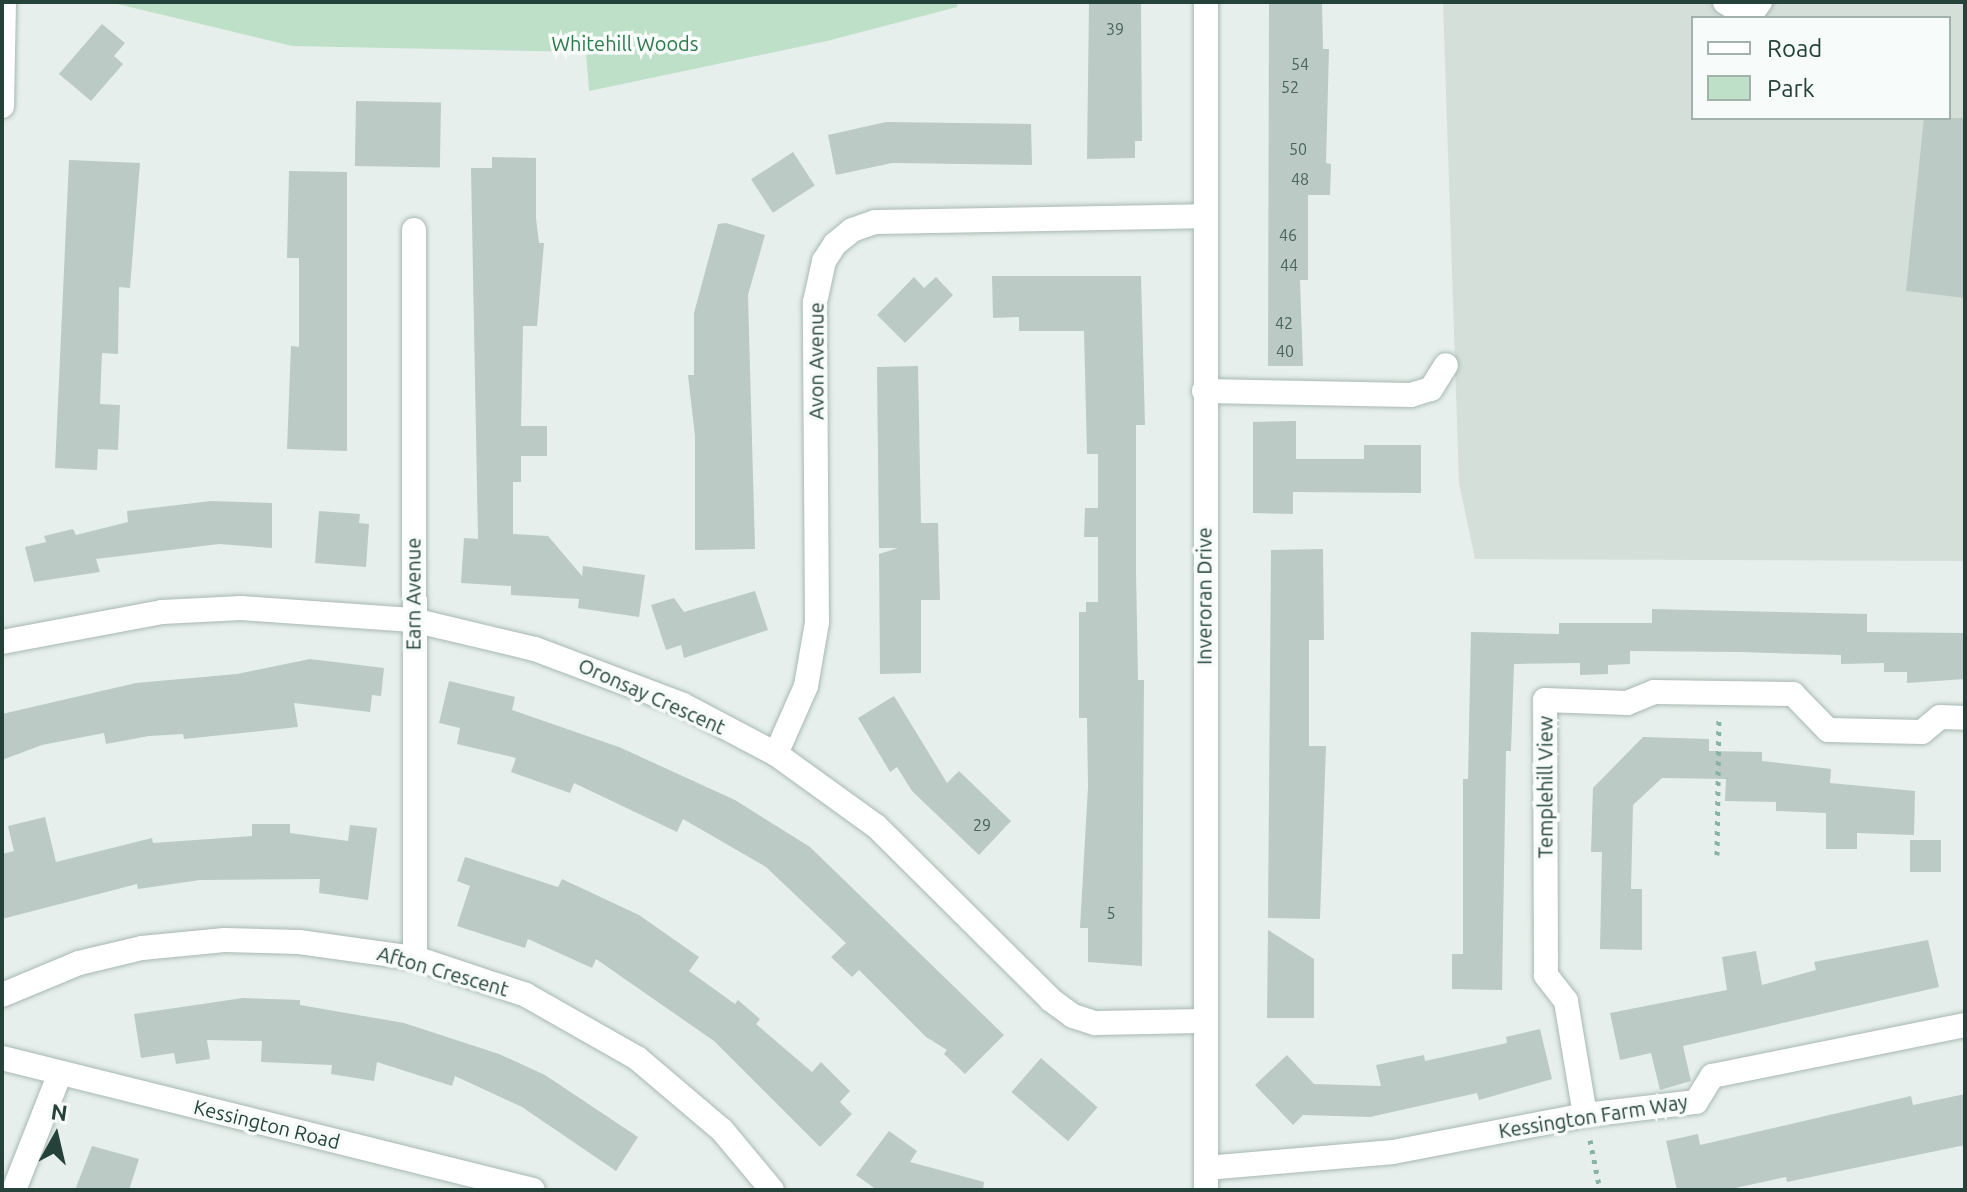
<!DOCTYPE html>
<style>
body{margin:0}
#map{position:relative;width:1967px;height:1192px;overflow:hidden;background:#e6efeb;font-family:Ubuntu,sans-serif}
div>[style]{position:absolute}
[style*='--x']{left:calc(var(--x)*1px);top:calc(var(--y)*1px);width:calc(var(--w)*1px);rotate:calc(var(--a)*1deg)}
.built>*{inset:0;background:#d4dfda}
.green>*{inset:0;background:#bfe0c8}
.building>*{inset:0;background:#bbcac4;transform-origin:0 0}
.path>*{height:5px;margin-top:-2.5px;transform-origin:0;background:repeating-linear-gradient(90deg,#86b3a5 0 4px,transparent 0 10px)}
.roads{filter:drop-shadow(0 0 2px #a8b8b2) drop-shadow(0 0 2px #a8b8b2)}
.minor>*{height:24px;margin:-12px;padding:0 12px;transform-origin:12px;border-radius:12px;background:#fff}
span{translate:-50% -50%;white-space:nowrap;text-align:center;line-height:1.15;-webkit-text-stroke:7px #f7fbf9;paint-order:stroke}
.number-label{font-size:16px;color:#4a645c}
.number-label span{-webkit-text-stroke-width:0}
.park-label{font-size:20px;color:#2d7a4b}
.street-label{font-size:20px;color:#24423a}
.frame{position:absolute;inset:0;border:4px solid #24423a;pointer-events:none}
.legend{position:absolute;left:1691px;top:16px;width:260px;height:104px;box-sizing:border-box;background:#f7fbf9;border:2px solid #a3b1ad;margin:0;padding:10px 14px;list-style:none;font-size:24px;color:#24423a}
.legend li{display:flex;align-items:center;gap:16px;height:40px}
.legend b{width:40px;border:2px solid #a3b1ad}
.north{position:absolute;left:16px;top:1096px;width:80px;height:80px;-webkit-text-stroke:6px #f7fbf9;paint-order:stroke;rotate:8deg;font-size:22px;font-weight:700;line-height:32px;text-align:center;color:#24423a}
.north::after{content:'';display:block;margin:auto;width:28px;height:36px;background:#24423a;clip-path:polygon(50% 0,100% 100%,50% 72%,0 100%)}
</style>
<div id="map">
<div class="built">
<i style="clip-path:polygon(evenodd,1443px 2px,1965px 2px,1965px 561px,1475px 559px,1459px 483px,1443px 2px,1693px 18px,1949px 18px,1949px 118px,1693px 118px,1693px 18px)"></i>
</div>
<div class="green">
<i style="clip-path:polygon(109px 2px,958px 2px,957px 7px,827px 41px,589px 91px,586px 52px,292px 46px)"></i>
</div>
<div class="building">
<i style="clip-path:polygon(1089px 2px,1141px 2px,1142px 141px,1135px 141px,1135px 158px,1087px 159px)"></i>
<i style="clip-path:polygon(1269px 2px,1322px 2px,1323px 49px,1329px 49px,1326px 163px,1331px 164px,1330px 195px,1308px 195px,1308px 280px,1300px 280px,1303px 366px,1268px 366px)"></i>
<i style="clip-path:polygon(102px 24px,125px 43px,114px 56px,123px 64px,91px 101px,59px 74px)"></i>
<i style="left:356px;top:101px;width:85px;height:65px;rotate:1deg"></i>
<i style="clip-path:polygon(1924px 118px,1965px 118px,1965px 298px,1906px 291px)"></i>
<i style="clip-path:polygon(886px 122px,1031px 124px,1032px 165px,892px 163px,836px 175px,828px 135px)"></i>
<i style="left:793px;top:152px;width:40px;height:50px;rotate:57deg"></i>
<i style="clip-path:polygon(492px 157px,536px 158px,536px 218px,539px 243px,544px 243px,537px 326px,523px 326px,521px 426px,547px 426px,547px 456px,521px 456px,521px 482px,513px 482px,513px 534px,548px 536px,582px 576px,583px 566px,645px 575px,639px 617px,578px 608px,579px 599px,511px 595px,511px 586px,461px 583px,464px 538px,478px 539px,471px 168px,492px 168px)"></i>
<i style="clip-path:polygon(69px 160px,140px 163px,130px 288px,119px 287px,118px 354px,102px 353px,100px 404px,120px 405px,118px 450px,98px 449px,97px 470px,55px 468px)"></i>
<i style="clip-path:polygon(289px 171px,347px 172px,347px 451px,287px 449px,291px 346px,299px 347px,299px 258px,287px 258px)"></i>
<i style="clip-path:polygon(726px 223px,765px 235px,748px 295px,755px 549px,695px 550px,695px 436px,688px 375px,694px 375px,694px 313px,718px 224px)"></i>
<i style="clip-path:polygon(992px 276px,1141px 276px,1145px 425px,1136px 425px,1136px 572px,1138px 680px,1144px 680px,1142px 966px,1088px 962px,1088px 928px,1080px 928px,1088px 787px,1087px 718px,1079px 718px,1079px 612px,1086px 612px,1086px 602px,1098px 602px,1098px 537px,1084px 537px,1085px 508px,1098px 508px,1098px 454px,1087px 454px,1084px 331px,1019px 331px,1019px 317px,993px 318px)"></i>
<i style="clip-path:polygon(914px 277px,924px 288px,936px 277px,953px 295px,905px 343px,877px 315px)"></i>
<i style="clip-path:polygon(918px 366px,921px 523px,938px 523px,940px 600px,921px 600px,921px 673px,880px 674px,879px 554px,898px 548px,879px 548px,877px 367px)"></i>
<i style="clip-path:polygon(1296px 421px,1296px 459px,1364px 459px,1364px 445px,1421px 445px,1421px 493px,1293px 492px,1293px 514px,1253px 513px,1253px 422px)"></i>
<i style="clip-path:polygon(211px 501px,272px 503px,272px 548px,219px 544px,96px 559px,100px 572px,34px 582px,25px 547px,46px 542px,44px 536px,73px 529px,76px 535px,128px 522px,127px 511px)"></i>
<i style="clip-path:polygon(319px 511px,360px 514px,359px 523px,369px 524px,366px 567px,315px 563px)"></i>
<i style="clip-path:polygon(1323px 549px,1324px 640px,1309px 640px,1309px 746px,1326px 746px,1320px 919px,1268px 918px,1271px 550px)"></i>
<i style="clip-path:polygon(755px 591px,768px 630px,684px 658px,681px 645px,666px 650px,651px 605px,674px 598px,684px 612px)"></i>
<i style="clip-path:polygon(1652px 609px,1867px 614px,1867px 632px,1965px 633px,1965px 679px,1907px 683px,1907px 672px,1884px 672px,1884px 663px,1841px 664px,1841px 655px,1739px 652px,1630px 651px,1630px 664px,1608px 665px,1608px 674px,1580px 675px,1580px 663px,1514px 664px,1511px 751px,1506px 751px,1502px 990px,1452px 989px,1452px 954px,1463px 954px,1463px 779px,1468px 779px,1471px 632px,1559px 634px,1559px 623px,1652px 623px)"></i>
<i style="clip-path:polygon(310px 659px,384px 668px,381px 696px,372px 695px,370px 712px,294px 703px,298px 727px,184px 739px,183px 734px,149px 736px,106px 744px,104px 733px,42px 745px,2px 760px,2px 714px,136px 683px,237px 674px)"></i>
<i style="clip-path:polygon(449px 681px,515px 697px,512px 710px,619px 747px,735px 800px,810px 847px,1004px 1035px,965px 1074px,944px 1054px,947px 1050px,926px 1037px,859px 970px,852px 977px,831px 957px,846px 943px,766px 867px,683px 819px,677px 832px,574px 783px,570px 793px,511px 772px,516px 758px,457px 744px,460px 728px,439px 723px)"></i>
<i style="clip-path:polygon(894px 696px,947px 783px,959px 771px,1011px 821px,979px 855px,912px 791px,897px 767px,890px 772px,858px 718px)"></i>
<i style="clip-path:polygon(1643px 737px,1709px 739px,1709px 751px,1762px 752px,1762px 761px,1831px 769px,1830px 783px,1915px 791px,1914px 835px,1857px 833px,1857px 849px,1826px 849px,1826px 813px,1776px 811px,1776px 802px,1725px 801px,1726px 779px,1662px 778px,1633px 805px,1631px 889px,1642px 889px,1642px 950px,1600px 949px,1602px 852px,1591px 852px,1593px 788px)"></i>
<i style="clip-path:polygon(45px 817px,56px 862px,152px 838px,153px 843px,252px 836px,252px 824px,290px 824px,290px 833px,348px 841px,350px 825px,377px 828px,368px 900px,319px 893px,320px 879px,200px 880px,138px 889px,137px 884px,2px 919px,2px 854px,14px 851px,8px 826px)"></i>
<i style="left:1910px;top:840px;width:31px;height:32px"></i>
<i style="clip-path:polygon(465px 857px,558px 887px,562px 879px,639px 915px,699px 957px,689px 971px,735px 1004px,738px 1000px,760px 1019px,756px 1024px,812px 1072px,821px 1062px,850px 1091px,840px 1102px,852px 1114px,820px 1147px,714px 1041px,596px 959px,592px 968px,528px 939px,525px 948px,457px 926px,470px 886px,457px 881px)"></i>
<i style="clip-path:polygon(1268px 930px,1314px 959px,1314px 1018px,1267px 1018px)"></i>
<i style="clip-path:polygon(1928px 940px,1939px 987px,1683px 1046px,1691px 1081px,1660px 1090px,1651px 1053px,1620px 1060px,1610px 1013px,1727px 990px,1722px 957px,1756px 951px,1762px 985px,1816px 970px,1814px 962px)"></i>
<i style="clip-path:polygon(243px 998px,300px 1000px,300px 1005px,404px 1023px,499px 1054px,545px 1075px,638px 1137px,616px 1171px,522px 1107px,455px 1076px,452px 1086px,377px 1062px,374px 1081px,331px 1074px,332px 1065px,261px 1062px,262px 1041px,207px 1040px,210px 1059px,176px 1064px,174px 1053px,141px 1058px,134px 1014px)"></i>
<i style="clip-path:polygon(1540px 1029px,1552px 1079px,1479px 1100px,1477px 1093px,1370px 1117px,1303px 1115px,1293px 1125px,1255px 1085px,1287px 1055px,1314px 1084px,1381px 1086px,1376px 1065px,1424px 1055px,1425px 1061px,1507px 1043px,1506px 1037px)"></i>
<i style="left:1041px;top:1058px;width:75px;height:45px;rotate:41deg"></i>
<i style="clip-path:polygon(1965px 1094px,1965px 1145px,1787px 1182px,1786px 1177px,1726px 1190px,1677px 1190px,1666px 1141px,1698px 1134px,1700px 1145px,1911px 1096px,1913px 1105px)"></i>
<i style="clip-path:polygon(889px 1131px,917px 1151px,910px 1162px,984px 1182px,983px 1190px,877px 1190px,856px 1175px)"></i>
<i style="clip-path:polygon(92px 1146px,139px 1159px,129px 1190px,75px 1190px)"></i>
</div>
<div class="path">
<i style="--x:1717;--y:855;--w:135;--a:-89.2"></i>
<i style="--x:1590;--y:1140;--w:51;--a:78.7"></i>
</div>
<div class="roads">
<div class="minor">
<i style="--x:1725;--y:2;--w:28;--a:32"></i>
<i style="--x:1749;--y:17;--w:19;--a:-54"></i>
<i style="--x:2;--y:106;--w:104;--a:-88.9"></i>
<i style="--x:414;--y:230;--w:728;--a:89.92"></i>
<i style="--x:1204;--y:391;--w:207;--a:1.1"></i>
<i style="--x:1411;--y:395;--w:21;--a:-17"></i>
<i style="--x:1431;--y:389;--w:28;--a:-58"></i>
<i style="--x:2;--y:642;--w:163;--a:-10.6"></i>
<i style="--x:162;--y:612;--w:79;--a:-2.9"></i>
<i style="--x:241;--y:608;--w:172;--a:4"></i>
<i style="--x:413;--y:620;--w:125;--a:13.4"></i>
<i style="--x:535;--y:649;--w:158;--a:20.7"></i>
<i style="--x:683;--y:705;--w:105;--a:27.8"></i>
<i style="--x:776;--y:754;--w:123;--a:35.8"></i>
<i style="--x:876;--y:826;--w:247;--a:44.8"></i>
<i style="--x:1051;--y:1000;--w:27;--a:36"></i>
<i style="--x:1073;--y:1016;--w:23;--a:18"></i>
<i style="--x:1095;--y:1023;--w:109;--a:-1.1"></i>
<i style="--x:776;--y:754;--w:74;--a:-66.2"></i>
<i style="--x:806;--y:686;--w:65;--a:-80.2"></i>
<i style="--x:817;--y:622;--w:320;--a:-90.4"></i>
<i style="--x:815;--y:302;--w:42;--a:-77.6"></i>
<i style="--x:824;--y:261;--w:20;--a:-57"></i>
<i style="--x:835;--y:244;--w:22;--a:-39"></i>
<i style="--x:852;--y:230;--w:24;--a:-19"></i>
<i style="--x:875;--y:222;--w:330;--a:-1"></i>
<i style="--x:2;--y:995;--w:83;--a:-22.6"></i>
<i style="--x:79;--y:963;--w:65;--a:-13.4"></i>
<i style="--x:142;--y:948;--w:83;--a:-5.5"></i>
<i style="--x:225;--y:940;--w:74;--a:1.5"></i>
<i style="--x:299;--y:942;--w:117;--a:7.9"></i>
<i style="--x:415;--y:958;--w:117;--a:18.4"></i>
<i style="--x:526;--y:995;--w:128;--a:29.6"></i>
<i style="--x:637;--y:1058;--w:111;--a:40.3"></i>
<i style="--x:722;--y:1130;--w:78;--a:50.2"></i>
<i style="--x:2;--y:1058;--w:547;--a:13.96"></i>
<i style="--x:1585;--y:1115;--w:116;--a:-99.5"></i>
<i style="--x:1566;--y:1001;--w:33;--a:-128"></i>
<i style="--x:1546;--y:975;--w:275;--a:-90.2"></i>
<i style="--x:1545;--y:700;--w:82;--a:2.1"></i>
<i style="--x:1627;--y:703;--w:29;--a:-22"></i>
<i style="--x:1654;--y:692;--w:139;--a:0.8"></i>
<i style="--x:1793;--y:694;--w:50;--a:45.8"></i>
<i style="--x:1828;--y:730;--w:94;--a:1.2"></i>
<i style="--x:1922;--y:732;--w:23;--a:-40"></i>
<i style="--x:1940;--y:717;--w:25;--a:2"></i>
<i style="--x:1206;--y:1168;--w:188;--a:-4.9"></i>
<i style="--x:1393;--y:1152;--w:196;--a:-10.9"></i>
<i style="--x:1585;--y:1115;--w:112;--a:-6.7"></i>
<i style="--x:1696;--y:1102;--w:31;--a:-58"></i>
<i style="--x:1712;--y:1076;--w:258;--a:-11.4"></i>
<i style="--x:14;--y:1190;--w:126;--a:-68.5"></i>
<i style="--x:1206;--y:1190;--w:1188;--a:-90"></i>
</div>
</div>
<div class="number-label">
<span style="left:1115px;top:29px">39</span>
<span style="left:1300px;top:64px">54</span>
<span style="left:1290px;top:87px">52</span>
<span style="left:1298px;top:149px">50</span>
<span style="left:1300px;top:179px">48</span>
<span style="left:1288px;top:235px">46</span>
<span style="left:1289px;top:265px">44</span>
<span style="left:1284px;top:323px">42</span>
<span style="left:1285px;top:351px">40</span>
<span style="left:982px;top:825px">29</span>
<span style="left:1111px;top:913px">5</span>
</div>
<div class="park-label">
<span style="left:625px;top:43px">Whitehill Woods</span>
</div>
<div class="street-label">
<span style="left:816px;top:361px;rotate:-90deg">Avon Avenue</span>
<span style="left:413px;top:594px;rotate:-90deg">Earn Avenue</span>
<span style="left:1204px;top:596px;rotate:-90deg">Inveroran Drive</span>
<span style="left:652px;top:696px;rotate:24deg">Oronsay Crescent</span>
<span style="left:1545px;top:787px;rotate:-90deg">Templehill View</span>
<span style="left:443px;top:971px;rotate:16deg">Afton Crescent</span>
<span style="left:1593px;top:1116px;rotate:-9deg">Kessington Farm Way</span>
<span style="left:267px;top:1124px;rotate:14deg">Kessington Road</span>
</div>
<div class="frame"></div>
<ul class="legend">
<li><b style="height:10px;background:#fff"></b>Road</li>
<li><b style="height:22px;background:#bfe0c8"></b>Park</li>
</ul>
<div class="north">N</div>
</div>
